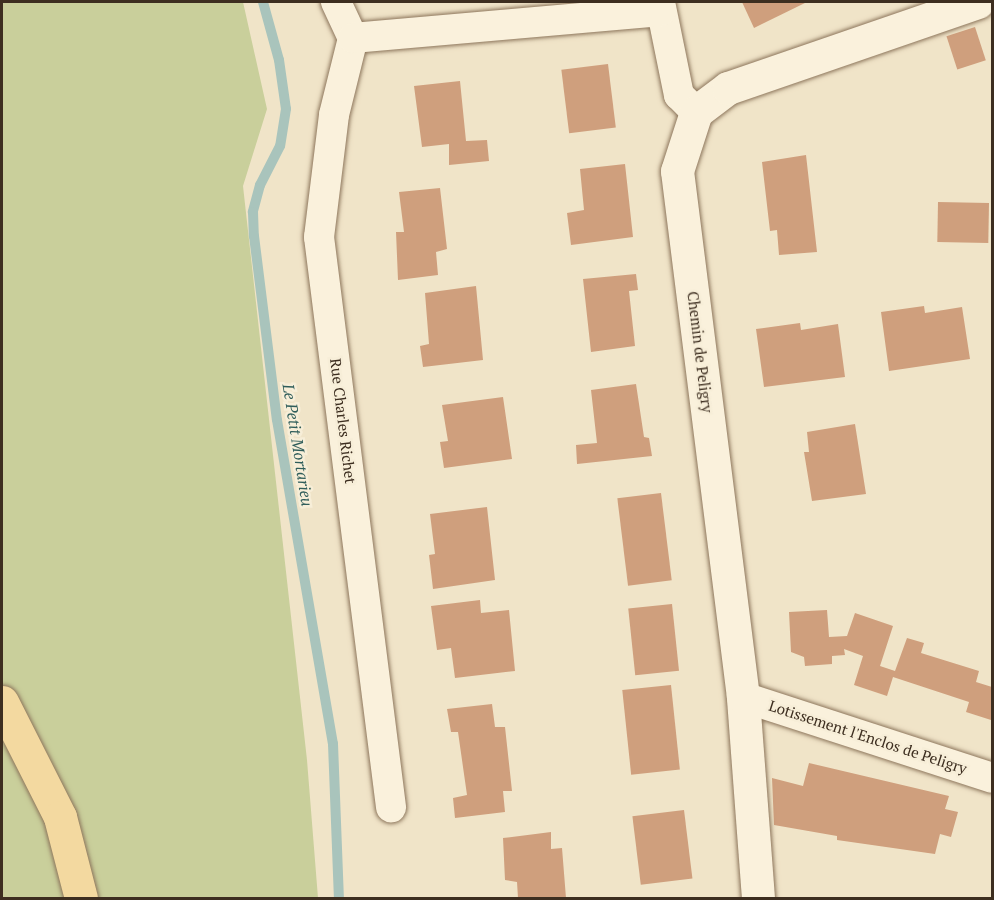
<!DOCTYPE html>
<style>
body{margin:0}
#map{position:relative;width:994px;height:900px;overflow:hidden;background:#f0e4c8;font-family:"PT Serif",serif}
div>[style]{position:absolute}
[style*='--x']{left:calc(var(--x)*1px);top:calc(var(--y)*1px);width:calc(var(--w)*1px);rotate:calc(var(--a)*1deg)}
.green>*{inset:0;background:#c9cf9b}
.stream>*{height:10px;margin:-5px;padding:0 5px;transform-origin:5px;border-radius:5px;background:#a9c4bc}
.building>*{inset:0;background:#cf9f7d;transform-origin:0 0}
.roads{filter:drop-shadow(0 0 2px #8d765c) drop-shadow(0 0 2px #8d765c)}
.street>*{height:30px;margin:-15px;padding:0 15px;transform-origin:15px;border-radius:15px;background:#faf1dc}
.secondary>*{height:33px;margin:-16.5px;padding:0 16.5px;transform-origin:16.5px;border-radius:16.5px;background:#faf1dc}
.primary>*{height:33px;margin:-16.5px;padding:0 16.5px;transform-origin:16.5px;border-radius:16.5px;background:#f3d9a0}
span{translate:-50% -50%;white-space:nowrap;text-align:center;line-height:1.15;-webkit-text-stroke:5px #f7eed8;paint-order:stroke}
.street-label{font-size:15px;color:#3d2e20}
.water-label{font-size:16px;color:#2f5d5a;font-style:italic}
.frame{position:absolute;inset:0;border:3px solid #3d2e20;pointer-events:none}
</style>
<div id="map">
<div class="green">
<i style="clip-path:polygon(2px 2px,243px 2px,267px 109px,243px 186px,307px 760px,318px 898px,2px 898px)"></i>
</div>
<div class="stream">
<i style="--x:263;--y:2;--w:60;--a:74.6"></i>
<i style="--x:279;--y:60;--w:49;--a:81.9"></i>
<i style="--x:286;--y:109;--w:37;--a:99"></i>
<i style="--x:280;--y:146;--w:44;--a:117.1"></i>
<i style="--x:260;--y:185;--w:28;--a:105"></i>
<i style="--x:253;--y:212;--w:24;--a:88"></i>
<i style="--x:254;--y:236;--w:185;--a:82.9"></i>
<i style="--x:277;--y:420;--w:329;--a:80.2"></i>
<i style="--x:333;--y:744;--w:154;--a:87.8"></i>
</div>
<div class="building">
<i style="clip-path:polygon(742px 2px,807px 2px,754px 28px)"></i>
<i style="left:975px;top:27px;width:35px;height:30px;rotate:72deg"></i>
<i style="left:608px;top:64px;width:64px;height:47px;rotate:83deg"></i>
<i style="clip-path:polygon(460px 81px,466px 141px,487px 140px,489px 161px,449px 165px,449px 144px,422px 147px,414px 86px)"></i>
<i style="clip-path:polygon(806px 155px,817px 252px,779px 255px,777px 230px,770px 231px,762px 162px)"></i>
<i style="clip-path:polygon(625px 164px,633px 237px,571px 245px,567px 213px,584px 210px,580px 169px)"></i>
<i style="clip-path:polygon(440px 188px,447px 249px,436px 252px,438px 275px,398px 280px,396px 232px,404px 232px,399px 192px)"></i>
<i style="left:938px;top:202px;width:51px;height:40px;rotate:1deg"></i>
<i style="clip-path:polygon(636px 274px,638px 290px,629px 291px,635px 346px,591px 352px,583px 279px)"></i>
<i style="clip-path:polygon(476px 286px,483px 360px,423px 367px,420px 346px,429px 344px,425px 293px)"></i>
<i style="clip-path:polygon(924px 306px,925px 313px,962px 307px,970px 359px,889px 371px,881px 312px)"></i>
<i style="clip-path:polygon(800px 323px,801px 330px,838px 324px,845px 377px,764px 387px,756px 329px)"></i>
<i style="clip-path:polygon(636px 384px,644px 437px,649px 438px,652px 456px,577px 464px,576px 445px,597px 443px,591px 390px)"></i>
<i style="clip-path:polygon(503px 397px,512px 459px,444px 468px,440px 442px,448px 441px,442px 405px)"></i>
<i style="clip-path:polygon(855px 424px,866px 494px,812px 501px,804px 452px,809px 452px,807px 432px)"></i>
<i style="left:661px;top:493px;width:88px;height:44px;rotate:83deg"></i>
<i style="clip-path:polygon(487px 507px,495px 580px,433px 589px,429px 555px,435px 554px,430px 514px)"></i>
<i style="clip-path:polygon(480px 600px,481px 613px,509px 610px,515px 671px,455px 678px,451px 648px,437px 650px,431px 606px)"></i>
<i style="left:672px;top:604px;width:67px;height:44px;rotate:84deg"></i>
<i style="clip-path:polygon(827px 610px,829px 637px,847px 636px,855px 613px,893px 626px,880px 666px,895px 671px,907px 638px,924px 643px,921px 653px,979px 671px,976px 682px,992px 687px,991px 720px,966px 712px,969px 702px,893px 677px,887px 696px,854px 685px,863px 656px,844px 649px,845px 655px,832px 656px,832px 664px,805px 666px,804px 657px,791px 652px,789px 612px)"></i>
<i style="left:671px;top:685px;width:85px;height:49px;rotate:84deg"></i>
<i style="clip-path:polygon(492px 704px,495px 727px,505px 727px,512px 791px,503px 791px,505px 812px,455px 818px,453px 798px,467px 795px,458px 732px,451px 732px,447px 709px)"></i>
<i style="clip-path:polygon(809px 763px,949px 796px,945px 809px,958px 812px,951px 837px,940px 834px,935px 854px,837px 840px,837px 836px,774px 825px,772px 778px,803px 786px)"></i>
<i style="left:684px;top:810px;width:69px;height:52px;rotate:83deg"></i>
<i style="clip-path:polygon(551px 832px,551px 849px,562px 848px,566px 898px,518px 898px,517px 882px,505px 880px,503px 838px)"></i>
</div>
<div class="roads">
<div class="street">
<i style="--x:336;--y:2;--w:40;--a:65"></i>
<i style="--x:660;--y:2;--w:95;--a:78.5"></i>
<i style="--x:679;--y:95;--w:24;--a:45"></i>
<i style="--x:353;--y:38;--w:79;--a:103.9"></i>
<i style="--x:334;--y:115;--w:123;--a:97"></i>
<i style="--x:319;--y:237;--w:575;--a:82.8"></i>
<i style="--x:353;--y:38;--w:309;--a:-5"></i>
<i style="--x:743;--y:697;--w:262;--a:18"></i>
</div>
<div class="secondary">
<i style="--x:758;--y:898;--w:202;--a:-94.3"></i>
<i style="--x:743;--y:697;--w:530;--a:-97.15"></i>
<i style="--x:677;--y:171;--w:62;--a:-72.1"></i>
<i style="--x:696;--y:112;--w:40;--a:-37"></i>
<i style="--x:728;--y:88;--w:264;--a:-19"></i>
</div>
<div class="primary">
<i style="--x:2;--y:702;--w:129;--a:63.2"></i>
<i style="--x:60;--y:817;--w:84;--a:75.5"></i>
</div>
</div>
<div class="street-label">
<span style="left:700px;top:352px;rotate:83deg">Chemin de Peligry</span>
<span style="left:343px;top:421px;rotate:83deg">Rue Charles Richet</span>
<span style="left:868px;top:737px;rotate:18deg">Lotissement l'Enclos de Peligry</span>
</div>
<div class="water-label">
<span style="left:298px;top:445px;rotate:81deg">Le Petit Mortarieu</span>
</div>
<div class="frame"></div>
</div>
